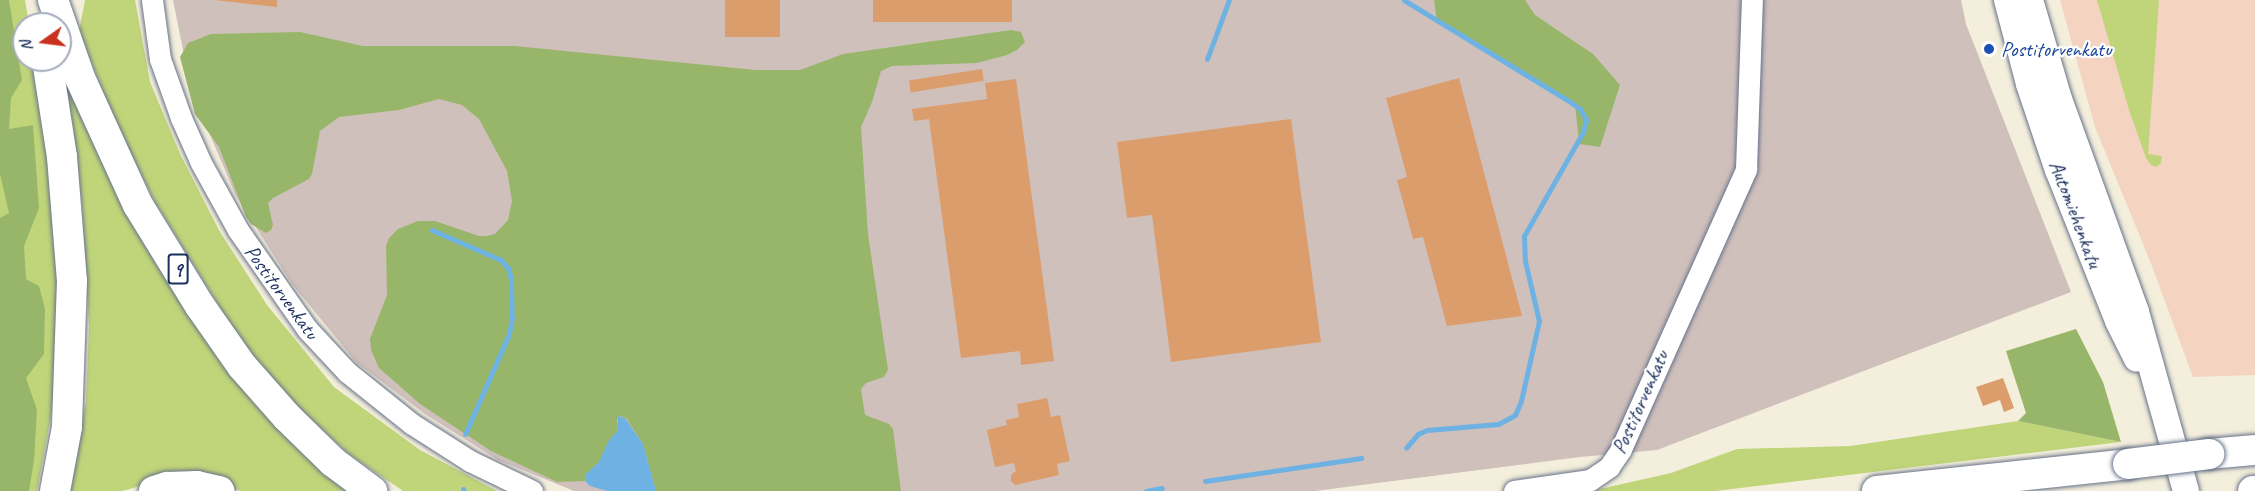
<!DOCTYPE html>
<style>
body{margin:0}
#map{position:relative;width:2255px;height:491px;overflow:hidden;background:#f4efdc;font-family:Caveat,sans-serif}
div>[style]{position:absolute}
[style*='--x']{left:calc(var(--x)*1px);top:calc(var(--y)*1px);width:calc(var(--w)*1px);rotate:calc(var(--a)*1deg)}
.built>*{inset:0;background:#f4d3c1}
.industrial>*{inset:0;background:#d0c0bc}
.green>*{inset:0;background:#c0d579}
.forest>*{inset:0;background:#98b669}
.water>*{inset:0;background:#6db2e3}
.stream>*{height:5px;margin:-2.5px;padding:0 2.5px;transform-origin:2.5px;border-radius:2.5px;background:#6db2e3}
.building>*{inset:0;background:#db9d6b;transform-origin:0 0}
.roads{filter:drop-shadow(0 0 2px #67728a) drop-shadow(0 0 2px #67728a)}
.minor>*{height:21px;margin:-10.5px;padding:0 10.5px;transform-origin:10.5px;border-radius:10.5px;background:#fff}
.major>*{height:26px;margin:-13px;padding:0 13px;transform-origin:13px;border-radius:13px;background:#fff}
.highway>*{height:30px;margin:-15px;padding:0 15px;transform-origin:15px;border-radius:15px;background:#fff}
.bridges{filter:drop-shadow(0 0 2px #67728a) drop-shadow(0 0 2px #67728a)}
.highway-bridge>*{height:30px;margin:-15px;padding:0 15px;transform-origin:15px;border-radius:15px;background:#fff}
.dots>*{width:16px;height:16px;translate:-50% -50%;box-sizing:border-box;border:3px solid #fff;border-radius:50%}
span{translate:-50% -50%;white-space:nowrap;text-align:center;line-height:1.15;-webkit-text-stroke:4.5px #fff;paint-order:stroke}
.shield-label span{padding:2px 4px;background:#fff;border:2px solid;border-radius:4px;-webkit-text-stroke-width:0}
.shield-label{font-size:20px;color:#1b2f5e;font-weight:700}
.transit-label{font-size:21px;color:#164399}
.left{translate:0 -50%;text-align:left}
.street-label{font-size:21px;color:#1b2f5e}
.north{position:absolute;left:12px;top:12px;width:60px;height:60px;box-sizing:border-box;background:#fff;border:2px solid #a4acbf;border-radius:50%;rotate:256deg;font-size:16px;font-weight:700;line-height:24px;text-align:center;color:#1b2f5e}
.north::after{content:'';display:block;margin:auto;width:21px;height:27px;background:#c8321e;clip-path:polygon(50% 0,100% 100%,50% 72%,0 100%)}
</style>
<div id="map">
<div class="built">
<i style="clip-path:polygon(2060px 0,2255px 0,2255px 375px,2193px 377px,2150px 261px,2095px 127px)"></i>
</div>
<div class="industrial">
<i style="clip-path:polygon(173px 0,1961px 0,1966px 24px,2071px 292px,1657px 450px,1580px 457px,1315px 491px,574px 491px,498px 460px,425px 414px,356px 362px,292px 284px,236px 196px,191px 90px)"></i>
</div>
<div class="green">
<i style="clip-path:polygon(0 0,25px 0,29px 24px,24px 24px,24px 60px,36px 60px,52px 178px,59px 281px,57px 383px,37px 491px,0 491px)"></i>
<i style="clip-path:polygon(85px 0,135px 0,150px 82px,181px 156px,220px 232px,267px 305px,334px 387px,420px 450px,497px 491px,403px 491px,349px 454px,289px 399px,240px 340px,155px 202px,116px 123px,79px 32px)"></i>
<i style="clip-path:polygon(2097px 0,2159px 0,2148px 154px,2162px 156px,2161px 163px,2156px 167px,2151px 165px,2146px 158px,2129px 110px)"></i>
<i style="clip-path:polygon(60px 60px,119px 188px,358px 491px,241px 491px,206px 478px,166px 479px,122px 491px,67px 491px,86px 402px,89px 326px,82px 204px)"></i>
<i style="clip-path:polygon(2018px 421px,2121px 442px,1715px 491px,1591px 491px,1671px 473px,1737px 449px,1850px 446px)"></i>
</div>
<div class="forest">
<i style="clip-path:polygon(0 0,9px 0,22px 80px,11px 98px,9px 129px,33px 125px,39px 208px,24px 246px,26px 279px,39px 286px,45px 309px,44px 354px,26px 378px,37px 410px,34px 461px,29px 491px,0 491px,0 218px,9px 213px,0 174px)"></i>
<i style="clip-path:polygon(1434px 0,1525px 0,1535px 15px,1593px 54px,1620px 85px,1600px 147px,1579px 144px,1575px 103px,1437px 22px)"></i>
<i style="clip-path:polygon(1011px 30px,1021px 32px,1025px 42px,1017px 50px,1007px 55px,977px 63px,892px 66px,881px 71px,872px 102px,861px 127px,868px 234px,888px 370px,884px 377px,866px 383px,861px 389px,865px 415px,889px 424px,893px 429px,901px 491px,656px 491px,643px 444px,626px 418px,620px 416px,617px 419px,617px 431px,599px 462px,586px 474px,585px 481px,557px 482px,491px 451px,420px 404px,379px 368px,371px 350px,370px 339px,387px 295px,386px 246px,389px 238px,398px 229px,418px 221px,435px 221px,479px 236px,487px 236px,495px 234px,508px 220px,512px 201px,507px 171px,479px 119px,462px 105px,439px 99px,399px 110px,339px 117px,320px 131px,312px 174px,309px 179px,273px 198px,268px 203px,273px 225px,271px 230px,266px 233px,251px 224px,246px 217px,219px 147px,195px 114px,180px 57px,188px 43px,211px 34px,300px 32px,363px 46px,515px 46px,756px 70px,800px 70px,843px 54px)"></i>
<i style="clip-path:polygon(2076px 329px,2103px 382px,2121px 442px,2018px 421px,2026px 413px,2006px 351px)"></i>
</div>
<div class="water">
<i style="clip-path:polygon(618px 416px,625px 418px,643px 444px,656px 491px,607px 491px,590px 486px,585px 481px,586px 474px,599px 462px,608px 442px,617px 431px)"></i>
</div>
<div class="stream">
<i style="--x:1404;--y:0;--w:193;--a:31.5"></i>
<i style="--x:1569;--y:101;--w:14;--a:36"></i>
<i style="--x:1580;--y:109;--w:13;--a:61"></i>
<i style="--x:1586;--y:120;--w:12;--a:104"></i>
<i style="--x:1583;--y:132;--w:120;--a:119.6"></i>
<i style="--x:1524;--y:236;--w:25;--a:88"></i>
<i style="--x:1525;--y:261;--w:62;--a:76.9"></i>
<i style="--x:1539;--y:321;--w:82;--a:102.7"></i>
<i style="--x:1521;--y:401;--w:15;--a:113"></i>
<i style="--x:1515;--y:415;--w:19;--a:152"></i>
<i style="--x:1498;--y:424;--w:71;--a:175.2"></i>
<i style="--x:1427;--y:430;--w:10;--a:156"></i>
<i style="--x:1418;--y:434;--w:18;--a:131"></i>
<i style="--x:1207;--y:59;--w:63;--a:-69.6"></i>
<i style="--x:432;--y:230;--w:75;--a:23.5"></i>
<i style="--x:501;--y:260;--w:11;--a:49"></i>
<i style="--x:508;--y:268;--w:11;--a:75"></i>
<i style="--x:511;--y:279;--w:39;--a:89"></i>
<i style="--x:512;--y:318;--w:16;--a:101"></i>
<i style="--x:509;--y:334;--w:109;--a:113.7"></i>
<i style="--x:1205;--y:481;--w:158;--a:-8.4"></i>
<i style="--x:463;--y:489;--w:2;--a:63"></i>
<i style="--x:1146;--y:491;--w:16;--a:-11"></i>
</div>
<div class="building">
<i style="clip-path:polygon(215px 0,277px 0,277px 7px)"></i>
<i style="left:725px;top:0;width:55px;height:37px"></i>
<i style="left:873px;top:0;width:139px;height:22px"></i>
<i style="left:982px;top:69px;width:12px;height:74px;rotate:81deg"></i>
<i style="clip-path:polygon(1459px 78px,1522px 316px,1447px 326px,1423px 237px,1413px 239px,1397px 180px,1407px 177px,1386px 98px)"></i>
<i style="clip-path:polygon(1016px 79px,1054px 361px,1021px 365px,1020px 351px,961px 358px,929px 119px,914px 121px,912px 109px,987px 99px,985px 83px)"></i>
<i style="clip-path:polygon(1291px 119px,1321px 342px,1171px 362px,1152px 215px,1127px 218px,1117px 142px)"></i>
<i style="clip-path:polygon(2003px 378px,2014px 408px,2004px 412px,2000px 400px,1983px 406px,1976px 387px)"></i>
<i style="clip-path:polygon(1047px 398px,1051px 417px,1060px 415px,1070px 461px,1057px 464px,1059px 475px,1015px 485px,1011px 481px,1011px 475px,1016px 471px,1014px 463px,995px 467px,987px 430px,1007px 425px,1006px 420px,1019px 417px,1017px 404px)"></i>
</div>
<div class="roads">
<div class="minor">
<i style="--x:152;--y:0;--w:60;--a:82.3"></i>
<i style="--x:160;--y:59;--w:63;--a:70.4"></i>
<i style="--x:181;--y:118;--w:49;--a:66"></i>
<i style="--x:201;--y:163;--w:77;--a:61.1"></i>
<i style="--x:238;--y:230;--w:121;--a:55.1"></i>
<i style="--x:307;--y:329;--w:59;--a:47.1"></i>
<i style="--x:347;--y:372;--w:83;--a:38.7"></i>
<i style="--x:412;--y:424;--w:69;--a:32.5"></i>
<i style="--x:470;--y:461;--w:69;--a:25.8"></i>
<i style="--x:1514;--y:491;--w:77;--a:-8.2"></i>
<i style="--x:1590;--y:480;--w:23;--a:-34"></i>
<i style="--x:1609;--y:467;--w:22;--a:-56"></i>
<i style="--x:1621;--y:449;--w:307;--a:-65.9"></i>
<i style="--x:1746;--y:169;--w:169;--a:-88"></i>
</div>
<div class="major">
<i style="--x:2007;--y:0;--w:87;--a:75.3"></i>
<i style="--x:2029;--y:84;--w:91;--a:71.4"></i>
<i style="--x:2058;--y:170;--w:162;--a:68.3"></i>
<i style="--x:2118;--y:321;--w:42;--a:63.4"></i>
<i style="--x:2030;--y:0;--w:103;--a:73.7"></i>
<i style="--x:2059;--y:99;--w:226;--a:70.1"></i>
<i style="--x:2136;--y:312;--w:186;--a:74.4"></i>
</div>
<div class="highway">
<i style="--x:53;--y:0;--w:83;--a:70.9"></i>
<i style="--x:80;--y:78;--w:140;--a:65.5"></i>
<i style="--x:138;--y:205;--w:119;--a:58.5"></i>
<i style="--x:200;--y:306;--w:73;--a:55"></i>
<i style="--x:242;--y:366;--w:68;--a:48.6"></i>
<i style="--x:287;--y:417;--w:64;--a:44.4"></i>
<i style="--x:333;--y:462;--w:49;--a:36.6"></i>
<i style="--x:47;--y:60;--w:98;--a:81.2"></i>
<i style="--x:62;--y:157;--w:124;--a:85.4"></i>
<i style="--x:72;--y:281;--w:146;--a:92"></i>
<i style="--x:67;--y:427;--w:65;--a:100.6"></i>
<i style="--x:2209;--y:454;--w:46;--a:-5"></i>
<i style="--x:154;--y:491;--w:14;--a:-17"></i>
<i style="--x:167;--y:487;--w:30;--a:-2"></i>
<i style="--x:197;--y:486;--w:23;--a:13"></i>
<i style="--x:1877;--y:491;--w:252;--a:-6.1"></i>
<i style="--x:2253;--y:491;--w:2;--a:0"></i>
</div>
</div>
<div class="bridges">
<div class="highway-bridge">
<i style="--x:2128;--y:464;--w:82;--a:-7"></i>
</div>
</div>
<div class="dots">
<i style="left:1989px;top:49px;background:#1a4fb4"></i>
</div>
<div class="shield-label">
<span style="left:178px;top:269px">9</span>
</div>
<div class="transit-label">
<span class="left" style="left:2001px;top:49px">Postitorvenkatu</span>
</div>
<div class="street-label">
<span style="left:2076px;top:214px;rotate:69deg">Automiehenkatu</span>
<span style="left:282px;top:292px;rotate:54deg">Postitorvenkatu</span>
<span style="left:1640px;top:402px;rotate:-66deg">Postitorvenkatu</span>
</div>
<div class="north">N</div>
</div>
